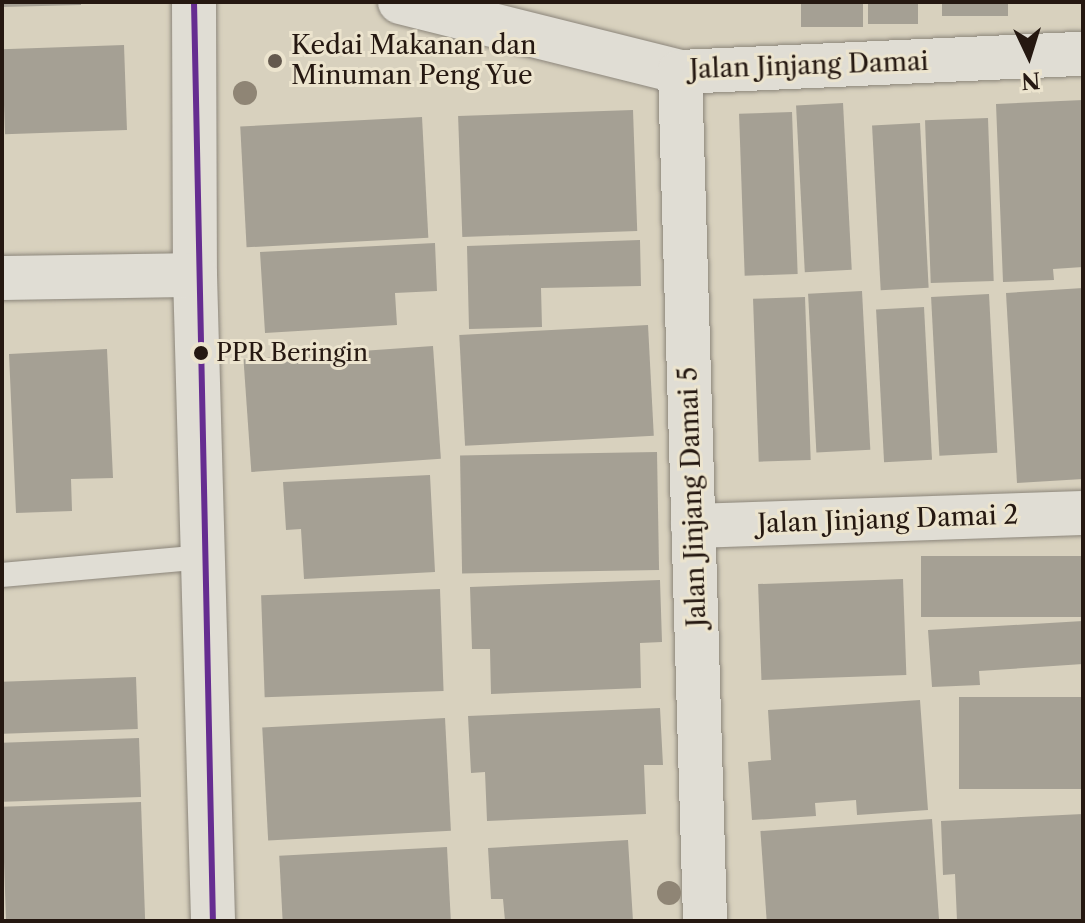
<!DOCTYPE html>
<style>
body{margin:0}
#map{position:relative;width:1085px;height:923px;overflow:hidden;background:#d8d1be;font-family:"Libre Caslon Text",serif}
div>[style]{position:absolute}
[style*='--x']{left:calc(var(--x)*1px);top:calc(var(--y)*1px);width:calc(var(--w)*1px);rotate:calc(var(--a)*1deg)}
.building>*{inset:0;background:#a5a094;transform-origin:0 0}
.roads{filter:drop-shadow(0 0 2px #8b857a) drop-shadow(0 0 2px #8b857a)}
.service>*{height:24px;margin:-12px;padding:0 12px;transform-origin:12px;border-radius:12px;background:#e0ddd4}
.minor>*{height:44px;margin:-22px;padding:0 22px;transform-origin:22px;border-radius:22px;background:#e0ddd4}
.bus-1>*{height:6px;margin:-3px;padding:0 3px;transform-origin:3px;border-radius:3px;background:#662d91}
.trees>*{width:24px;height:24px;margin:-12px;border-radius:50%;background:#8f8575}
.dots>*{width:22px;height:22px;translate:-50% -50%;box-sizing:border-box;border:4px solid #ece4ce;border-radius:50%}
span{translate:-50% -50%;white-space:nowrap;text-align:center;line-height:1.15;-webkit-text-stroke:6px #ece4ce;paint-order:stroke}
.bus-label{font-size:24px;color:#251811}
.left{translate:0 -50%;text-align:left}
.poi-label{font-size:26px;color:#251811}
.street-label{font-size:26px;color:#251811}
.frame{position:absolute;inset:0;border:4px solid #251811;pointer-events:none}
.north{position:absolute;left:989px;top:16px;width:80px;height:80px;-webkit-text-stroke:6px #ece4ce;paint-order:stroke;rotate:176deg;font-size:22px;font-weight:700;line-height:32px;text-align:center;color:#251811}
.north::after{content:'';display:block;margin:auto;width:28px;height:36px;background:#251811;clip-path:polygon(50% 0,100% 100%,50% 72%,0 100%)}
</style>
<div id="map">
<div class="building">
<i style="clip-path:polygon(2px 2px,81px 2px,81px 5px,2px 7px)"></i>
<i style="left:801px;top:2px;width:62px;height:25px"></i>
<i style="left:868px;top:2px;width:50px;height:22px"></i>
<i style="left:942px;top:2px;width:66px;height:14px"></i>
<i style="left:124px;top:45px;width:85px;height:122px;rotate:88deg"></i>
<i style="clip-path:polygon(1083px 100px,1083px 267px,1053px 269px,1054px 280px,1003px 282px,996px 104px)"></i>
<i style="left:843px;top:103px;width:167px;height:47px;rotate:87deg"></i>
<i style="left:633px;top:110px;width:121px;height:175px;rotate:88deg"></i>
<i style="left:792px;top:112px;width:162px;height:53px;rotate:88deg"></i>
<i style="left:422px;top:117px;width:121px;height:182px;rotate:87deg"></i>
<i style="left:988px;top:118px;width:163px;height:63px;rotate:88deg"></i>
<i style="left:920px;top:123px;width:165px;height:48px;rotate:87deg"></i>
<i style="clip-path:polygon(640px 240px,641px 286px,541px 288px,542px 327px,469px 329px,467px 246px)"></i>
<i style="clip-path:polygon(435px 243px,437px 291px,395px 293px,397px 325px,265px 333px,260px 252px)"></i>
<i style="clip-path:polygon(1083px 288px,1083px 479px,1017px 483px,1006px 293px)"></i>
<i style="left:862px;top:291px;width:159px;height:54px;rotate:87deg"></i>
<i style="left:989px;top:294px;width:159px;height:58px;rotate:87deg"></i>
<i style="left:805px;top:297px;width:163px;height:52px;rotate:88deg"></i>
<i style="left:924px;top:307px;width:153px;height:48px;rotate:87deg"></i>
<i style="left:648px;top:325px;width:111px;height:189px;rotate:87deg"></i>
<i style="left:433px;top:346px;width:113px;height:190px;rotate:86deg"></i>
<i style="clip-path:polygon(107px 349px,113px 478px,71px 479px,72px 511px,16px 513px,9px 354px)"></i>
<i style="left:657px;top:452px;width:118px;height:197px;rotate:89deg"></i>
<i style="clip-path:polygon(430px 475px,435px 572px,304px 579px,301px 529px,286px 530px,283px 482px)"></i>
<i style="left:1083px;top:556px;width:61px;height:162px;rotate:90deg"></i>
<i style="left:903px;top:579px;width:96px;height:145px;rotate:88deg"></i>
<i style="clip-path:polygon(660px 580px,662px 642px,640px 643px,641px 688px,491px 694px,490px 649px,472px 649px,470px 587px)"></i>
<i style="left:440px;top:589px;width:102px;height:179px;rotate:88deg"></i>
<i style="clip-path:polygon(1083px 621px,1083px 664px,979px 671px,980px 685px,932px 687px,928px 630px)"></i>
<i style="left:136px;top:677px;width:52px;height:134px;rotate:88deg"></i>
<i style="left:1083px;top:697px;width:92px;height:124px;rotate:90deg"></i>
<i style="clip-path:polygon(920px 700px,928px 810px,857px 815px,856px 800px,815px 803px,816px 816px,752px 820px,748px 762px,771px 760px,768px 710px)"></i>
<i style="clip-path:polygon(660px 708px,663px 765px,644px 765px,646px 814px,487px 821px,485px 772px,471px 773px,468px 716px)"></i>
<i style="left:445px;top:718px;width:113px;height:183px;rotate:87deg"></i>
<i style="left:139px;top:738px;width:59px;height:137px;rotate:88deg"></i>
<i style="left:141px;top:802px;width:119px;height:139px;rotate:88deg"></i>
<i style="clip-path:polygon(1083px 814px,1083px 921px,957px 921px,955px 874px,943px 875px,941px 821px)"></i>
<i style="left:932px;top:819px;width:102px;height:172px;rotate:86deg"></i>
<i style="clip-path:polygon(628px 840px,633px 921px,505px 921px,503px 899px,491px 899px,488px 848px)"></i>
<i style="left:447px;top:847px;width:74px;height:168px;rotate:87deg"></i>
</div>
<div class="roads">
<div class="service">
<i style="--x:2;--y:575;--w:202;--a:-5.1"></i>
</div>
<div class="minor">
<i style="--x:194;--y:2;--w:273;--a:89.8"></i>
<i style="--x:195;--y:275;--w:646;--a:88.4"></i>
<i style="--x:400;--y:2;--w:289;--a:14"></i>
<i style="--x:680;--y:72;--w:403;--a:-2.6"></i>
<i style="--x:680;--y:72;--w:849;--a:88.31"></i>
<i style="--x:2;--y:278;--w:193;--a:-0.9"></i>
<i style="--x:693;--y:526;--w:390;--a:-1.9"></i>
</div>
</div>
<div class="bus-1">
<i style="--x:194;--y:2;--w:919;--a:88.82"></i>
</div>
<div class="trees">
<i style="left:245px;top:93px"></i>
<i style="left:669px;top:893px"></i>
</div>
<div class="dots">
<i style="left:275px;top:61px;background:#64594e"></i>
<i style="left:201px;top:353px;background:#251811"></i>
</div>
<div class="bus-label">
<span class="left" style="left:216px;top:353px">PPR Beringin</span>
</div>
<div class="poi-label">
<span class="left" style="left:291px;top:61px">Kedai Makanan dan<br>Minuman Peng Yue</span>
</div>
<div class="street-label">
<span style="left:809px;top:66px;rotate:-2deg">Jalan Jinjang Damai</span>
<span style="left:693px;top:497px;rotate:-92deg">Jalan Jinjang Damai 5</span>
<span style="left:888px;top:520px;rotate:-2deg">Jalan Jinjang Damai 2</span>
</div>
<div class="frame"></div>
<div class="north">N</div>
</div>
